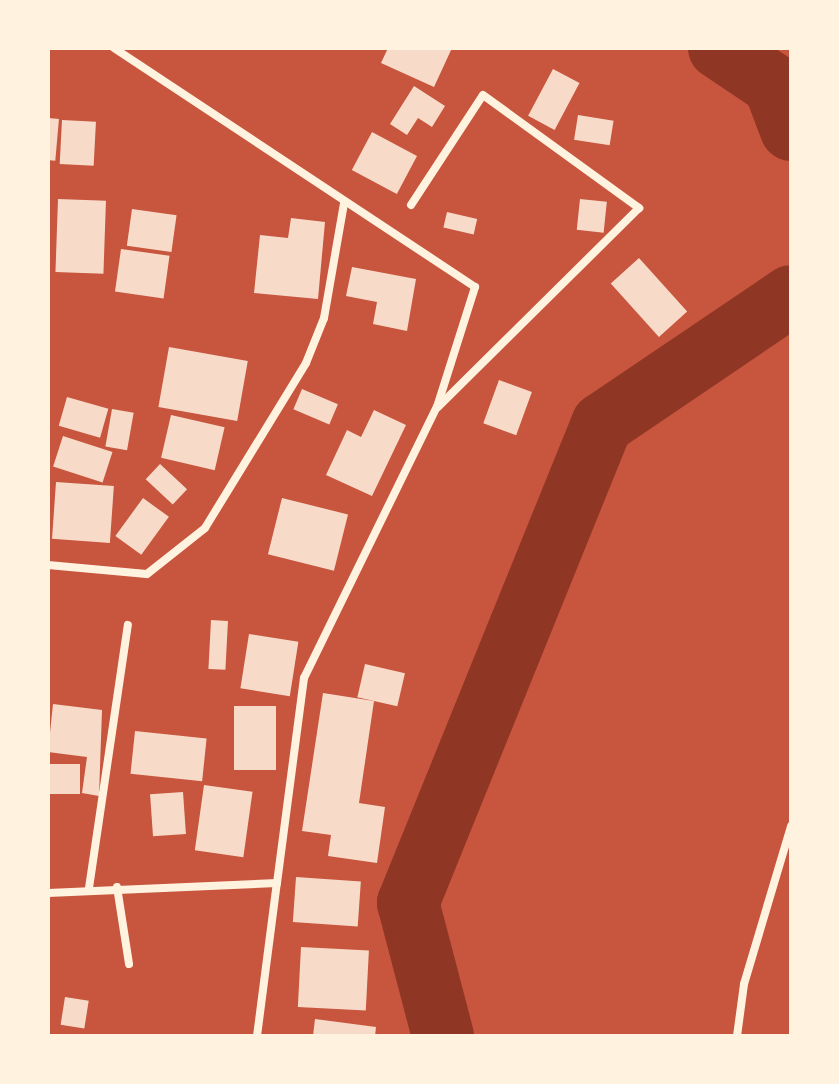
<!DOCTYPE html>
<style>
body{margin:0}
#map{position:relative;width:839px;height:1084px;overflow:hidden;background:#c8553d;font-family:"Golos Text",sans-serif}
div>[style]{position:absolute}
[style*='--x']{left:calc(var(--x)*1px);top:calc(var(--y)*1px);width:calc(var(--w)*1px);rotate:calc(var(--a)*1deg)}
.river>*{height:62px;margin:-31px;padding:0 31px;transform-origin:31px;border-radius:31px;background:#8f3625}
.building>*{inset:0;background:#f7dbc8;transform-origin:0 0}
.minor>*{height:8px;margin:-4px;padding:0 4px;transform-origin:4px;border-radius:4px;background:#fff3e0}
span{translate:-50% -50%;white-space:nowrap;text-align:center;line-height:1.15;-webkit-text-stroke:6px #fff3e0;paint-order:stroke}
.frame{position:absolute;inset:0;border:50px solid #fff3e0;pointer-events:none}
</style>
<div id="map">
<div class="river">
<i style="--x:719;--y:48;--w:66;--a:33.9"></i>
<i style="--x:774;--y:85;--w:48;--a:69.3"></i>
<i style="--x:443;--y:1036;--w:138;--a:-104.7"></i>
<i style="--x:408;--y:903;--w:517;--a:-67.95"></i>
<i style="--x:602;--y:424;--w:228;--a:-34.1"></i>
</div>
<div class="building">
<i style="clip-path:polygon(388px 48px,452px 48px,434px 87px,381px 63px)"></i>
<i style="left:553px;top:69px;width:30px;height:53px;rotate:28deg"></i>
<i style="clip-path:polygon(414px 86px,445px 106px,432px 127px,418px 118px,407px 135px,390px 124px)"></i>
<i style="left:578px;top:115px;width:36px;height:25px;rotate:9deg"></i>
<i style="left:48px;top:118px;width:11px;height:42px;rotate:5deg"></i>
<i style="left:62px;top:120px;width:34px;height:44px;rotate:3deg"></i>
<i style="left:372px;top:132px;width:51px;height:43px;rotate:28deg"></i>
<i style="left:58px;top:199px;width:48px;height:73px;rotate:2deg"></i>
<i style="left:580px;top:199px;width:27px;height:31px;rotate:6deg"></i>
<i style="left:132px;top:209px;width:45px;height:37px;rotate:8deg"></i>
<i style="left:447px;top:212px;width:31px;height:16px;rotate:13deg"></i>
<i style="clip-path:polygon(291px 218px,325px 222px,318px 299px,254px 293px,260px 235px,288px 238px)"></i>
<i style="left:121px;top:249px;width:49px;height:43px;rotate:8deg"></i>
<i style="left:639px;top:258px;width:72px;height:38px;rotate:48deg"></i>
<i style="clip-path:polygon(352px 267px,416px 279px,407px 331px,373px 324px,377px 302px,346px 296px)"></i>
<i style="left:169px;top:347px;width:80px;height:61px;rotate:10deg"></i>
<i style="left:499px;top:380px;width:35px;height:46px;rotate:20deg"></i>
<i style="left:302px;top:389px;width:39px;height:22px;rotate:23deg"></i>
<i style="left:67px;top:397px;width:43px;height:30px;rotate:16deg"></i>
<i style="left:112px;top:409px;width:22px;height:38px;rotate:10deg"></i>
<i style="clip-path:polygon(374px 410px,406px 425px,372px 496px,326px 475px,347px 430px,361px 437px)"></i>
<i style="left:171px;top:415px;width:55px;height:44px;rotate:13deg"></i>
<i style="left:63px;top:436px;width:52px;height:32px;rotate:18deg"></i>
<i style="left:160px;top:464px;width:37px;height:21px;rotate:43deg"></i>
<i style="left:56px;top:482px;width:58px;height:57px;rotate:4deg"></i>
<i style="left:143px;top:498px;width:32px;height:47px;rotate:36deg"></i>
<i style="left:282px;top:498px;width:68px;height:58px;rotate:14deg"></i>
<i style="left:211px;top:620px;width:17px;height:49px;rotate:3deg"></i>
<i style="left:249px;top:634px;width:50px;height:55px;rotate:9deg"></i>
<i style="left:365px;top:664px;width:41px;height:34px;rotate:13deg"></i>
<i style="clip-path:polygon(323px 693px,374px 701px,359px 803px,385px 807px,377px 863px,328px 856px,331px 835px,302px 831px)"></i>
<i style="clip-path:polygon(53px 704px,102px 710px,99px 796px,82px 793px,87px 757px,48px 752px)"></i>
<i style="left:234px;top:706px;width:42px;height:64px"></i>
<i style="left:135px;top:731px;width:72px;height:43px;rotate:6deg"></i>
<i style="left:48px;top:764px;width:32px;height:30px"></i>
<i style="left:204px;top:785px;width:49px;height:66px;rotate:8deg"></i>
<i style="left:183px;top:792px;width:42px;height:33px;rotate:86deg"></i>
<i style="left:296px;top:877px;width:65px;height:45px;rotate:4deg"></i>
<i style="left:301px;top:947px;width:68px;height:60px;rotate:3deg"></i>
<i style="left:65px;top:997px;width:24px;height:28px;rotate:9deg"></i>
<i style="clip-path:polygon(315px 1019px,376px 1027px,375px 1036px,313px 1036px)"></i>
</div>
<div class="minor">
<i style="--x:411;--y:205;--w:131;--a:-56.8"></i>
<i style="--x:483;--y:95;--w:193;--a:35.9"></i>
<i style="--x:639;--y:208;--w:283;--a:135.3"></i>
<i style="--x:48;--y:565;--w:99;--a:5.2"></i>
<i style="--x:147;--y:574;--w:74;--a:-38.4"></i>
<i style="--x:205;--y:528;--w:193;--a:-58.5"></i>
<i style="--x:306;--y:363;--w:48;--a:-68.2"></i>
<i style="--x:324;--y:318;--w:117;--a:-80.1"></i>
<i style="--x:117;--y:887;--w:78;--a:81.1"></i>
<i style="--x:89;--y:888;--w:266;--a:-81.6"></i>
<i style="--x:48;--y:893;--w:229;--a:-2.5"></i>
<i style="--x:277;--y:883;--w:207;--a:-82.5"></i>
<i style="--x:304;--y:678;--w:302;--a:-63.9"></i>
<i style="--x:437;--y:407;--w:126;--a:-72.4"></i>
<i style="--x:475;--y:287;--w:433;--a:-146.5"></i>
<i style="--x:257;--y:1036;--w:154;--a:-82.6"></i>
<i style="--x:737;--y:1036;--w:52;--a:-82.3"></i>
<i style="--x:744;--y:984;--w:165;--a:-73.4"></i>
</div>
<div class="frame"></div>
</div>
